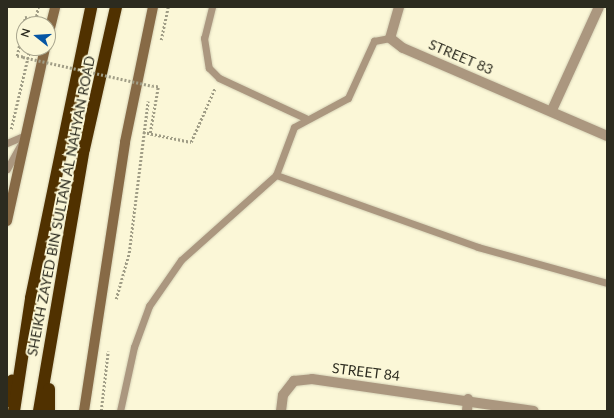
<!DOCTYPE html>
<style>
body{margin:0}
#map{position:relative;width:614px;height:418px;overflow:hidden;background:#fbf7d7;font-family:Lato,sans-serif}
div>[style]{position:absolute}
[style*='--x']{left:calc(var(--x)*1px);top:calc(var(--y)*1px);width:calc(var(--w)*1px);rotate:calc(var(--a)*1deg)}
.path>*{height:2.5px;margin-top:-1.25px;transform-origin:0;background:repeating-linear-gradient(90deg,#a09d86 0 2px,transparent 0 4px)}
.roads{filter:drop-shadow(0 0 1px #d6d2b6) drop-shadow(0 0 1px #d6d2b6)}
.service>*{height:7px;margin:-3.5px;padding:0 3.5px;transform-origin:3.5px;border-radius:3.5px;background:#ab977f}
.minor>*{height:10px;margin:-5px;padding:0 5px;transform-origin:5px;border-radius:5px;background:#ab977f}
.secondary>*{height:10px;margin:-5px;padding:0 5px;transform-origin:5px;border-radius:5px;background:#876a46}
.motorway>*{height:12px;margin:-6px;padding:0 6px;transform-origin:6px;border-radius:6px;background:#503100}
.path-bridge>*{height:2.5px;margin-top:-1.25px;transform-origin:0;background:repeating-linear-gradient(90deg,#a09d86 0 2px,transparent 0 4px)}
span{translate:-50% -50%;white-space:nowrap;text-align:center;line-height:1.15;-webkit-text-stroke:4px #fbf7d7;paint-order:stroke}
.street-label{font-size:14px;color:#2c2b1f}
.frame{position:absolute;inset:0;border:8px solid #2c2b1f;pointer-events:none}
.north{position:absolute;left:16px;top:16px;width:40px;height:40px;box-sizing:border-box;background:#fbf7d7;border:1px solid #a8a58d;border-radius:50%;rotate:287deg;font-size:11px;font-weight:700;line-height:16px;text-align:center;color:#2c2b1f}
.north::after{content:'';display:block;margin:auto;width:14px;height:18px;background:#0656a4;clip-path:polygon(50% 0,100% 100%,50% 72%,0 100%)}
</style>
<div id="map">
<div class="path">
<i style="--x:35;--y:24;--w:17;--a:-80"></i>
<i style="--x:161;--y:40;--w:34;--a:-78"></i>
<i style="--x:23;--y:57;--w:6;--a:-171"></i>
<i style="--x:17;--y:56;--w:40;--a:-78"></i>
<i style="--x:25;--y:17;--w:11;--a:10"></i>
<i style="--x:11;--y:129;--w:83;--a:-76.8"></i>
<i style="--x:143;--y:132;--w:49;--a:11.8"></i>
<i style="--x:191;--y:142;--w:59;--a:-66"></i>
<i style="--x:150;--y:133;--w:47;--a:-80.1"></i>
<i style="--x:158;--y:87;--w:5;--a:-169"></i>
<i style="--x:116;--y:299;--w:48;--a:-74.2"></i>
<i style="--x:129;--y:253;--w:153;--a:-82.9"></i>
<i style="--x:101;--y:411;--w:60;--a:-83.3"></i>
</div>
<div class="roads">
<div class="service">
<i style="--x:212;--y:7;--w:32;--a:104"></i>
<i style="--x:204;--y:38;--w:30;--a:81"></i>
<i style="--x:209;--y:68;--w:14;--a:45"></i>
<i style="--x:219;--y:78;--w:95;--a:24.9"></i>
<i style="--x:7;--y:143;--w:21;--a:-23"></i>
<i style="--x:7;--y:169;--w:31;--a:-61"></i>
<i style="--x:276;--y:175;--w:214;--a:19.6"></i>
<i style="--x:478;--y:247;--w:134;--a:15.6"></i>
<i style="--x:120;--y:411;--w:66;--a:-77.7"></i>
<i style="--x:134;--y:347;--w:44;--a:-69.9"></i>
<i style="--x:149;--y:306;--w:56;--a:-55.2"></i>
<i style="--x:181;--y:260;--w:127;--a:-41.8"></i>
<i style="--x:276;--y:175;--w:51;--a:-69.4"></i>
<i style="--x:294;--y:127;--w:61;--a:-28.2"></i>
<i style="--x:348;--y:98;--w:63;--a:-65.5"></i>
<i style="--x:374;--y:41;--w:16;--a:-11"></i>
</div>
<div class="minor">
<i style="--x:399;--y:7;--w:32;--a:106"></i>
<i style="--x:390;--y:38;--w:16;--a:38"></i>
<i style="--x:403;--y:48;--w:222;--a:23.3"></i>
<i style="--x:552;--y:110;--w:113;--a:-65.5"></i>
<i style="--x:281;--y:411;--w:16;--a:-83"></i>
<i style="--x:283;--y:395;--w:18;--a:-52"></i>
<i style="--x:294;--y:381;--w:18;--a:-6"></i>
<i style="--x:312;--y:379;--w:224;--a:8.2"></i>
<i style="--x:467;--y:411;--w:12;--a:-85"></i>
</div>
<div class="secondary">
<i style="--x:48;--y:36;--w:30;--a:-76"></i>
<i style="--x:7;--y:221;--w:177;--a:-77.6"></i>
<i style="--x:84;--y:411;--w:272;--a:-81.3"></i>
<i style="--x:125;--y:142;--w:138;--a:-78.3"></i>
</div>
<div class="motorway">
<i style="--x:7;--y:401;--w:21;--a:-76"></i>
<i style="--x:14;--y:411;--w:114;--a:-81.4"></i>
<i style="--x:31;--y:298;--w:297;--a:-78.3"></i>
<i style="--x:39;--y:411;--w:266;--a:-80.3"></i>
<i style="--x:84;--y:149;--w:146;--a:-77.3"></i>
<i style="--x:49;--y:411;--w:22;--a:-90"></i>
</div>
</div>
<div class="path-bridge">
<i style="--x:23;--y:57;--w:133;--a:12.6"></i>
</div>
<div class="street-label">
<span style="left:461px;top:57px;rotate:23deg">STREET 83</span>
<span style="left:61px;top:206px;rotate:-79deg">SHEIKH ZAYED BIN SULTAN AL NAHYAN ROAD</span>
<span style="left:366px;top:372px;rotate:7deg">STREET 84</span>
</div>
<div class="frame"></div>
<div class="north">N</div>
</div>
